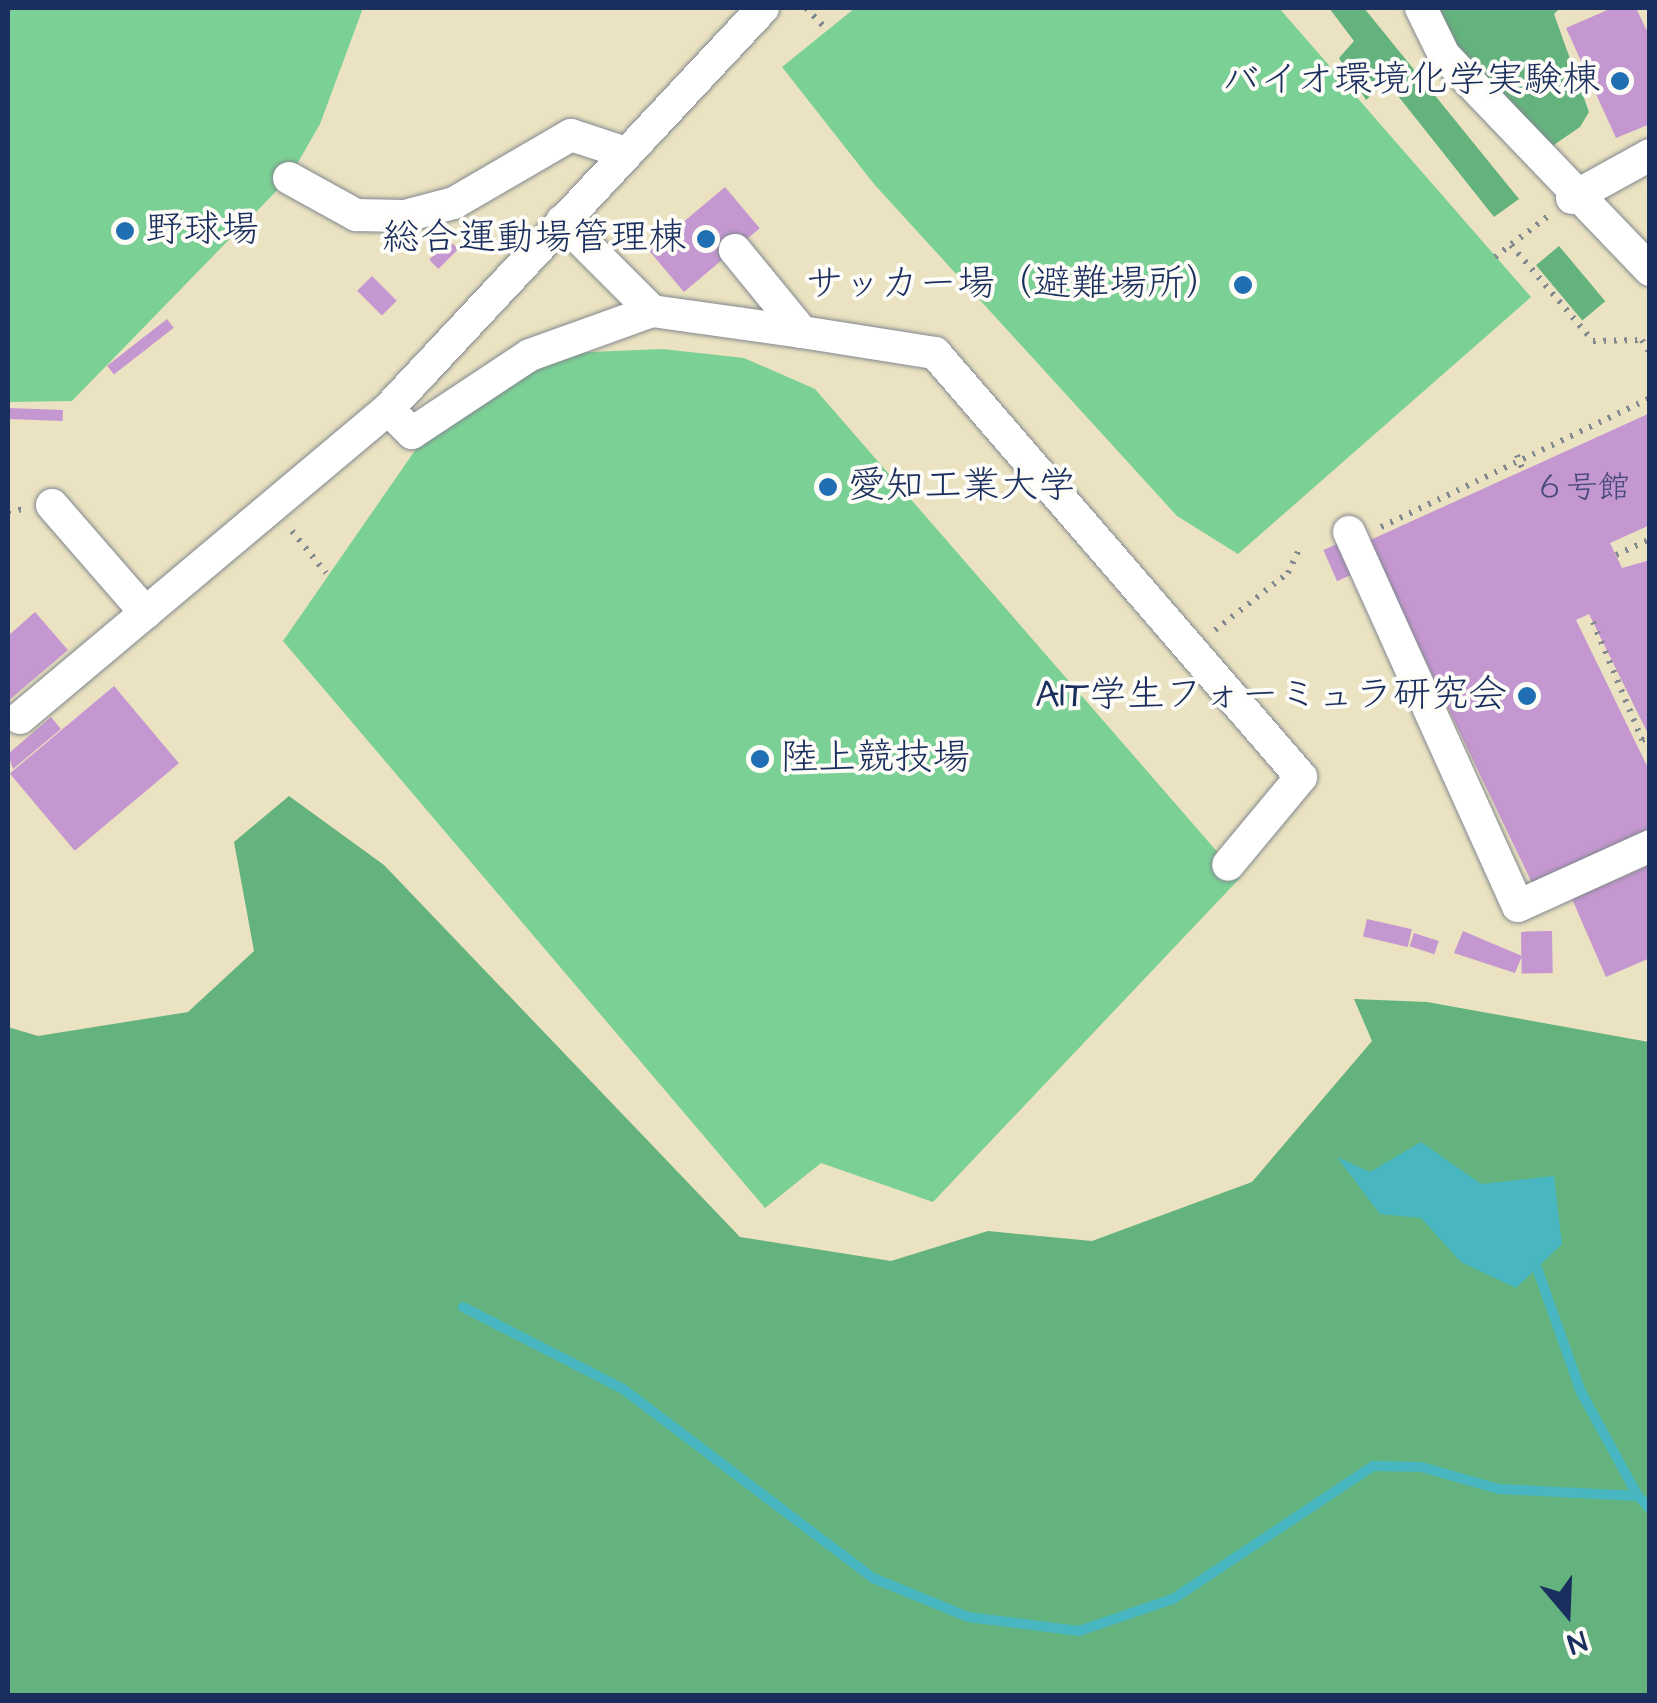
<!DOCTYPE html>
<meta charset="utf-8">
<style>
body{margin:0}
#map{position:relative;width:1657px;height:1703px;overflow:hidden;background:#eae2c0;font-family:"Architects Daughter","Klee One",sans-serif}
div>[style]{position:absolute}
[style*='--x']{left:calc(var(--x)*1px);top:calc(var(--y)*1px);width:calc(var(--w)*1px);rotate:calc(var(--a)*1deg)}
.green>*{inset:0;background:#7bd195}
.forest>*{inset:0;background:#64b37e;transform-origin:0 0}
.water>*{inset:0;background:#48b7c1}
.stream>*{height:10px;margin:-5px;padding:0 5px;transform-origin:5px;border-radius:5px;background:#48b7c1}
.building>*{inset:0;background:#c597d1;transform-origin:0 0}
.path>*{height:6px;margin-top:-3px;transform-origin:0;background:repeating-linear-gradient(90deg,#82888f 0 2.5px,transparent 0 10.5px)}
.roads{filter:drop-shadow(0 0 2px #82888f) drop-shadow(0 0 2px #82888f)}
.minor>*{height:32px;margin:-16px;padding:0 16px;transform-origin:16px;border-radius:16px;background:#fff}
.dots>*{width:28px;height:28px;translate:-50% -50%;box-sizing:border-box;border:5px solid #fdfcf7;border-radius:50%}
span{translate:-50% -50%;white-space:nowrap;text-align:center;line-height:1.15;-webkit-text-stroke:8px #fdfcf7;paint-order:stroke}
.number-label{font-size:32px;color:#46497b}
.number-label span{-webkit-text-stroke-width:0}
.poi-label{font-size:38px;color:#1b2f5e}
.right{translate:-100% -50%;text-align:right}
.left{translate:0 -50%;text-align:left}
.frame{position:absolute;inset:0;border:10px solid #1b2f5e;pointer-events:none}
.north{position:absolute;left:1517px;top:1563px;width:100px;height:100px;-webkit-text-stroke:8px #fdfcf7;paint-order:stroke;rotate:161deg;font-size:28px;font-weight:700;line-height:40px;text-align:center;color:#1b2f5e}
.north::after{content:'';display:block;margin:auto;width:35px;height:45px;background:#1b2f5e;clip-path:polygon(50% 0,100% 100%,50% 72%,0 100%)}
</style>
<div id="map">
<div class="green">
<i style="clip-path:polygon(8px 8px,363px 8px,320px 124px,289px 178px,72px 401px,8px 402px)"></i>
<i style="clip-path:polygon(855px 8px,1279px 8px,1531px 297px,1238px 554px,1177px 516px,874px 184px,782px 67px)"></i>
<i style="clip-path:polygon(662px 349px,744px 358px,815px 389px,1240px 878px,933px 1202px,821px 1163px,765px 1208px,283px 641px,425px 436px,566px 353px)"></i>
</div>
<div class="forest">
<i style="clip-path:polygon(1329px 8px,1364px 8px,1519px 199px,1494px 217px,1387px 82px,1366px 100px,1339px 58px,1354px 41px)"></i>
<i style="clip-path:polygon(1440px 8px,1560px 8px,1554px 14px,1589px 112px,1580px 127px,1545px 151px,1447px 38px)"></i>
<i style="left:1559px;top:246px;width:72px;height:30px;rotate:50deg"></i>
<i style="clip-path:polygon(289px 796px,384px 865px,740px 1237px,891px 1261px,988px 1231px,1092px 1241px,1252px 1182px,1372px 1041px,1354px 999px,1427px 1002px,1649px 1042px,1649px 1695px,8px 1695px,8px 1027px,38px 1036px,188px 1012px,254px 951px,234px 842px)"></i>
</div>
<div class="water">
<i style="clip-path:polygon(1421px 1142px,1481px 1184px,1554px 1176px,1562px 1244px,1516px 1288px,1461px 1262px,1421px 1218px,1380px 1214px,1337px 1157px,1370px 1172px)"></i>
</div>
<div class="stream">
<i style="--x:1537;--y:1268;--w:132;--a:70.5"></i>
<i style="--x:1581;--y:1392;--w:119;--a:61.3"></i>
<i style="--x:463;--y:1307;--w:180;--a:27.1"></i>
<i style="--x:623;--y:1389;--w:313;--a:37.1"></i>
<i style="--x:873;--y:1578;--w:103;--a:22.3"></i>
<i style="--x:968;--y:1617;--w:112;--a:7.2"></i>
<i style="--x:1079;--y:1631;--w:99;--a:-18.8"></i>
<i style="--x:1173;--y:1599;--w:240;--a:-33.6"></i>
<i style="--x:1373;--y:1466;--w:48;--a:1.2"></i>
<i style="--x:1421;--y:1467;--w:81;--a:15.8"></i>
<i style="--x:1499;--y:1489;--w:139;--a:2.9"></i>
<i style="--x:1638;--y:1496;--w:18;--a:47"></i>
</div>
<div class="building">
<i style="clip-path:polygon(1612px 8px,1636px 8px,1650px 37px,1650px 124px,1616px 138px,1566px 28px)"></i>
<i style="left:725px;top:187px;width:54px;height:99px;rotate:50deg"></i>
<i style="left:449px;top:240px;width:13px;height:28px;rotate:45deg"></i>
<i style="left:372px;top:276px;width:35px;height:21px;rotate:45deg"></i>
<i style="left:167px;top:319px;width:11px;height:76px;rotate:52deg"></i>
<i style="left:8px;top:408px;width:55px;height:11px;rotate:2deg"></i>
<i style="clip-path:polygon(1650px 413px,1650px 525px,1610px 543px,1622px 568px,1650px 560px,1650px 738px,1589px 614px,1576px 620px,1650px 772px,1650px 829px,1533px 885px,1368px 541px)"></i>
<i style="left:1337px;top:544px;width:34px;height:15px;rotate:66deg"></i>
<i style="clip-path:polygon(35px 612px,68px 650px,8px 701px,8px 636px)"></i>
<i style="left:114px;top:686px;width:101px;height:136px;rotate:50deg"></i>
<i style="clip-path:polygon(51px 717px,61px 729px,13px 769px,8px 754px)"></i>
<i style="clip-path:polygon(1650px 865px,1650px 958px,1606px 977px,1572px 899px)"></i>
<i style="left:1367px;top:919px;width:46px;height:18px;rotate:13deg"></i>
<i style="clip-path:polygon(1463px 931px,1522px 956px,1515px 973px,1454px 953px)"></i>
<i style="left:1552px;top:931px;width:42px;height:31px;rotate:89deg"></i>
<i style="left:1414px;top:933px;width:26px;height:14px;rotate:18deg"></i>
</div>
<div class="path">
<i style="--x:806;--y:8;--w:30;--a:46"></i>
<i style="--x:1650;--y:16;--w:11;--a:90"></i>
<i style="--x:1511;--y:245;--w:126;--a:49.5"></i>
<i style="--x:1593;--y:341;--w:49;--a:-1.2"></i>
<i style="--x:1642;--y:340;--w:16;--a:60"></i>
<i style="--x:1495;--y:257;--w:66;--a:-37.6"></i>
<i style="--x:1517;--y:455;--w:17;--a:69"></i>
<i style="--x:8;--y:511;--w:18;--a:-6"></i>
<i style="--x:1381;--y:527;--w:298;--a:-25.6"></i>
<i style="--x:292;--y:531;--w:54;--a:51"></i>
<i style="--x:1616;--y:555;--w:38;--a:-25"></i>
<i style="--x:1593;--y:622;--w:128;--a:67.4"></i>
<i style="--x:1642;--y:740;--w:9;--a:-21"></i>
<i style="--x:1215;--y:630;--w:93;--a:-38"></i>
<i style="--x:1288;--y:573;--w:26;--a:-65"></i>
</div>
<div class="roads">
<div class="minor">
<i style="--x:1421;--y:8;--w:52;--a:63.9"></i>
<i style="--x:1444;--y:55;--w:298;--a:46.2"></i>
<i style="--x:289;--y:178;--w:77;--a:28.9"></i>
<i style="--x:356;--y:215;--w:49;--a:1.2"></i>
<i style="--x:405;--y:216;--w:51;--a:-14.9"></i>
<i style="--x:454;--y:203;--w:135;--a:-30.2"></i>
<i style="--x:571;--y:135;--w:55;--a:18.1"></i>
<i style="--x:1572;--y:198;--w:89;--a:-28.9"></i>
<i style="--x:562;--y:221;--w:127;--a:45"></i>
<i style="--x:652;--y:311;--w:151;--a:8"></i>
<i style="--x:802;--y:332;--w:106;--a:-129.3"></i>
<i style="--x:802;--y:332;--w:135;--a:9"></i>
<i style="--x:935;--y:353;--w:560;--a:49.2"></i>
<i style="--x:1301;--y:777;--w:114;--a:129.7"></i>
<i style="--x:388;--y:409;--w:34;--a:45"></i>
<i style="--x:412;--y:433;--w:141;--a:-33.5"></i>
<i style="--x:530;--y:355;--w:130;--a:-19.8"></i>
<i style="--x:52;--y:505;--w:143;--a:49"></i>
<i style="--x:1349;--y:532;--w:410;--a:65.7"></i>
<i style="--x:1518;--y:906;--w:145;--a:-24.4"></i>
<i style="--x:20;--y:718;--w:481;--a:-40"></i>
<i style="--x:388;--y:409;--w:549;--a:-46.92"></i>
</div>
</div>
<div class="dots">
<i style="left:1620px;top:81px;background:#1f6fb2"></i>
<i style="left:125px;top:231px;background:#1f6fb2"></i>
<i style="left:706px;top:239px;background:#1f6fb2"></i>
<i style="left:1243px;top:285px;background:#1f6fb2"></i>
<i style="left:828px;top:487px;background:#1f6fb2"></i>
<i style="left:1527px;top:696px;background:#1f6fb2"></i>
<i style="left:760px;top:759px;background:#1f6fb2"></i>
</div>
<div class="number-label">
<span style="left:1582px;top:488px">６号館</span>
</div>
<div class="poi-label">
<span class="right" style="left:1600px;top:81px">バイオ環境化学実験棟</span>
<span class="left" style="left:145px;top:231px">野球場</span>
<span class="right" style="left:686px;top:239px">総合運動場管理棟</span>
<span class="right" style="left:1223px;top:285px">サッカー場（避難場所）</span>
<span class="left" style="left:848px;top:487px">愛知工業大学</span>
<span class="right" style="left:1507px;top:696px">AIT学生フォーミュラ研究会</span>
<span class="left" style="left:780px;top:759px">陸上競技場</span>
</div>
<div class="frame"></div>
<div class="north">N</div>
</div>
